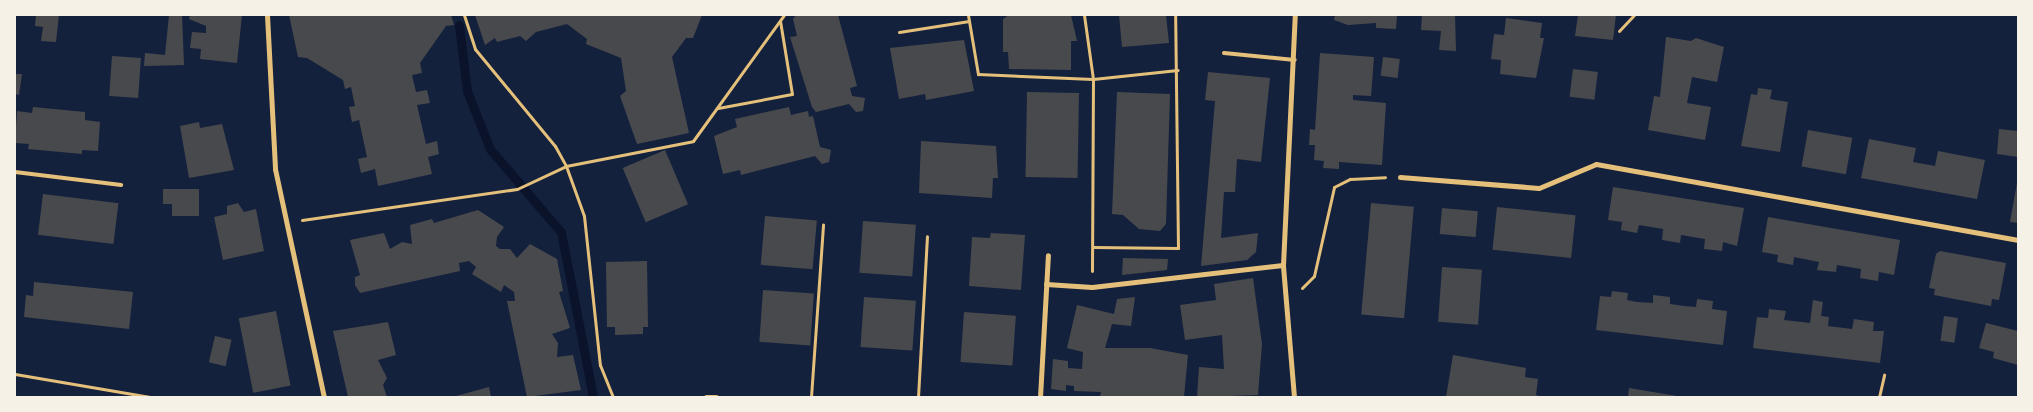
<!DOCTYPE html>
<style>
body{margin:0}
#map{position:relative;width:2033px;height:412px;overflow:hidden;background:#14213d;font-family:"IBM Plex Sans",sans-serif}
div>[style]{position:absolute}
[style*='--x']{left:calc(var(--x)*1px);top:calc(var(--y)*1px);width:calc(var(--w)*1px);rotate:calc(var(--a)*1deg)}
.stream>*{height:9px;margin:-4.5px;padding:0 4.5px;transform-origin:4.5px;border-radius:4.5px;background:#0b132b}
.building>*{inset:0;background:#48494c;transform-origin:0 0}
.path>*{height:3px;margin:-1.5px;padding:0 1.5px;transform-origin:1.5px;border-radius:1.5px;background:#e5c07b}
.service>*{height:4px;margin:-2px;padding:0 2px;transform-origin:2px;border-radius:2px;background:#e5c07b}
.minor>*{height:5px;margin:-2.5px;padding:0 2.5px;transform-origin:2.5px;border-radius:2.5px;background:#e5c07b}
span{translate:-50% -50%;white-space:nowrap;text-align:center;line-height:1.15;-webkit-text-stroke:4px #f6f1e7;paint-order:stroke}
.frame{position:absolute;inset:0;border:16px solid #f6f1e7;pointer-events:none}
</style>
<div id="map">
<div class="stream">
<i style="--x:459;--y:25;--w:66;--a:83.1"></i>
<i style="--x:467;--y:91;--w:62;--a:68.4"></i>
<i style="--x:490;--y:149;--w:109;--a:49.5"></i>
<i style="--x:561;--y:232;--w:168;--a:79"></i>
</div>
<div class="building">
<i style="clip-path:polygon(36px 15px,59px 15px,56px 42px,41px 41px,43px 27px,35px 26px)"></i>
<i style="clip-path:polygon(169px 15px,182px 15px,184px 65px,144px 66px,145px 53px,165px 55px)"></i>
<i style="clip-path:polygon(190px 15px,242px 15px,237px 63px,200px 59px,201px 49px,190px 48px,192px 32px,206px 33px,206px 26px,189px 19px)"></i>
<i style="clip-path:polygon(289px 15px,451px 15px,454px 25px,446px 26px,420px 63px,422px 73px,412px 75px,416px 92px,427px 90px,430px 103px,417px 105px,426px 144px,437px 141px,439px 154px,428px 157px,432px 174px,378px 186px,375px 169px,361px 173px,358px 159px,367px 157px,359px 120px,352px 122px,349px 107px,355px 106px,351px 87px,345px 89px,343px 80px,307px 58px,298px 57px)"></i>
<i style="clip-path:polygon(475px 15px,702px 15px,693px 38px,686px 38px,672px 57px,689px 133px,637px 144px,620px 96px,626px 91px,621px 58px,586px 44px,587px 39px,567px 24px,536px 32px,526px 41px,520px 36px,497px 42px,495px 38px,485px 45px)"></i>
<i style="clip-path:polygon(796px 15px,838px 15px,857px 86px,850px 88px,852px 96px,865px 98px,863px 111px,856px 112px,849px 104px,816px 112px,812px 107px,790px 37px,797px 36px,793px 19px)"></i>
<i style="clip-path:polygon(1009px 15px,1071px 15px,1077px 41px,1071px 41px,1071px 70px,1009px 69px,1008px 52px,1003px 52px,1003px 19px)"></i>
<i style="clip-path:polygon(1119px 15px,1166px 15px,1169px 43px,1122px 47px)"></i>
<i style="clip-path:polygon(1335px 15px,1397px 15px,1396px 29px,1376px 28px,1376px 23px,1348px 25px,1334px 20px)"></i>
<i style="clip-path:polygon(1422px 15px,1455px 15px,1456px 51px,1439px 50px,1441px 31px,1421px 30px)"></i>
<i style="clip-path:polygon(1578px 15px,1616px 15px,1613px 40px,1575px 36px)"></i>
<i style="clip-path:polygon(1506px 18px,1542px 23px,1540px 38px,1544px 38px,1536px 78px,1500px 74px,1501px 60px,1491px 59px,1494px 34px,1504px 35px)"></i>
<i style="clip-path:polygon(1666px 37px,1691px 41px,1696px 38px,1724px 47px,1717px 82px,1692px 77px,1687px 103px,1711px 107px,1705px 140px,1648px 130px,1654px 96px,1660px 97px)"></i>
<i style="clip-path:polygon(964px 40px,974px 91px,926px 100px,925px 94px,899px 99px,890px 48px)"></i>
<i style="clip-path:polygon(1320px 53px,1374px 57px,1371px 96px,1353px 95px,1353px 100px,1386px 103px,1382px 165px,1339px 162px,1339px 169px,1323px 168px,1324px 161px,1314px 160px,1315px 145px,1309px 145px,1310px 129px,1315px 130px)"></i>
<i style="left:112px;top:56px;width:29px;height:40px;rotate:4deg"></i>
<i style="left:1383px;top:57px;width:17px;height:19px;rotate:7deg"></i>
<i style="left:1573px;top:69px;width:25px;height:28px;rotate:7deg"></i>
<i style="clip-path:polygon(1208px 72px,1270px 78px,1261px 162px,1237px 159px,1235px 192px,1224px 192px,1221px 238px,1258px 233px,1256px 252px,1247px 260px,1201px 266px,1215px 101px,1205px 100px)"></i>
<i style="clip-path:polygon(15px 74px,22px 74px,19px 95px,15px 94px)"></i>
<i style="clip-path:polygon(1758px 88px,1772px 90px,1770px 99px,1788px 102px,1780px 152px,1741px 146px,1751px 94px,1757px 95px)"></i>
<i style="left:1027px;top:92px;width:52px;height:85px;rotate:1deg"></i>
<i style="clip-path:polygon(1117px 92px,1170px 94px,1166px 224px,1160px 231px,1139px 229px,1123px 215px,1112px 214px)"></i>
<i style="clip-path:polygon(33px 107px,85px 112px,85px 120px,100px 122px,98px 151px,82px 150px,82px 154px,28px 149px,29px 144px,15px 143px,17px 111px,32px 113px)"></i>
<i style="clip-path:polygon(789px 107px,791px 115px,808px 111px,809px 117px,813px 116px,820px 147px,831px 150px,829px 162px,822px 164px,815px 156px,741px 175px,740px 170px,723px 174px,714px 136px,737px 127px,735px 119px)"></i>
<i style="clip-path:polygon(199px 122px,200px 128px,222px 124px,234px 170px,189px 178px,180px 126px)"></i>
<i style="clip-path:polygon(1999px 129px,2018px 131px,2018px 157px,1997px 154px)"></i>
<i style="left:1808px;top:130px;width:45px;height:37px;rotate:10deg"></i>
<i style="clip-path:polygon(1869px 139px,1916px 148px,1913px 162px,1935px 166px,1938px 151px,1985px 160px,1977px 199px,1861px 178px)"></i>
<i style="clip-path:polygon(921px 141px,996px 146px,998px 178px,993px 178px,992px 198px,919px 193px)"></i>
<i style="left:665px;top:150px;width:59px;height:46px;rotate:67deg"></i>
<i style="clip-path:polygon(2017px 183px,2018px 183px,2018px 223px,2010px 222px)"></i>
<i style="clip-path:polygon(1613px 187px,1744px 208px,1737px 246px,1723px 242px,1722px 251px,1704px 249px,1705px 239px,1681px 235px,1680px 243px,1662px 240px,1663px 229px,1639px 225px,1637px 233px,1621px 230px,1622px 222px,1608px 220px)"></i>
<i style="clip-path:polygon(163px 189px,199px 189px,199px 216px,172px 216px,172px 204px,163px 204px)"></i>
<i style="left:43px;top:194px;width:76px;height:41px;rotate:7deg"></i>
<i style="clip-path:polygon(238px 203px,244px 212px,256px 209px,264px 251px,223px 260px,214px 217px,227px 214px,227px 206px)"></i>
<i style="left:1371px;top:203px;width:43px;height:112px;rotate:5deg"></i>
<i style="left:1497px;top:207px;width:79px;height:43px;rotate:6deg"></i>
<i style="left:1442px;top:208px;width:36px;height:26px;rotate:5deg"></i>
<i style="clip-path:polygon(478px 210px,504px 227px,497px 237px,496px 246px,500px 249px,510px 249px,517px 258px,530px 244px,557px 259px,563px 291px,559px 292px,570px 328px,552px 334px,558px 343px,557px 357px,573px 355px,581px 390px,527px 397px,507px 301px,515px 301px,514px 292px,504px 285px,501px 292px,472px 274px,476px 267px,469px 261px,459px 263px,460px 271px,360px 293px,355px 285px,355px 277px,360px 275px,350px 240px,384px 233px,390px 249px,402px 242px,412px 244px,410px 225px,432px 219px,434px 223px)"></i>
<i style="left:765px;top:216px;width:52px;height:49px;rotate:5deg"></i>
<i style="clip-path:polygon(1768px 217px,1900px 240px,1894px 275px,1879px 272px,1878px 281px,1860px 278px,1861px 269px,1837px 265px,1836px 272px,1817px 270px,1819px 262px,1794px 257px,1793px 265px,1777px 262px,1778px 255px,1762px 252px)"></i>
<i style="left:863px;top:221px;width:53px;height:52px;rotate:4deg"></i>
<i style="clip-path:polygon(991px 233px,1025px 235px,1021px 290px,969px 286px,972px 237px,990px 238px)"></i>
<i style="clip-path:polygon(1940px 251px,2006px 263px,1999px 300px,1992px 299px,1991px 306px,1934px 295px,1935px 289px,1929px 288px,1936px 254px)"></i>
<i style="clip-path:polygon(1123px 258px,1168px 259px,1167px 270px,1122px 275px)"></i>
<i style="clip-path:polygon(647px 261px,648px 327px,643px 327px,643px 334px,615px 335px,615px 327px,607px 327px,606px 262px)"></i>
<i style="left:1442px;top:267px;width:40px;height:55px;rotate:4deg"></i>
<i style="clip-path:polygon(1253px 278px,1262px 344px,1258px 395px,1197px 397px,1199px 367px,1224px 369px,1222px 335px,1185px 340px,1180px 305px,1216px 300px,1214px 284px)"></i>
<i style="clip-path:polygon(34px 282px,133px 292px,129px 329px,24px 317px,26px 295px,33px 296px)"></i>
<i style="left:763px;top:290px;width:51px;height:52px;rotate:4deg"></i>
<i style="clip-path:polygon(1612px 291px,1628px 293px,1627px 300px,1637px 302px,1653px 303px,1653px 295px,1670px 297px,1670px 304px,1684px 306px,1696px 307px,1697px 299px,1713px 301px,1712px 309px,1727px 311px,1723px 345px,1596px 330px,1600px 296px,1611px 297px)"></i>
<i style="left:864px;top:297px;width:52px;height:50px;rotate:4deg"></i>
<i style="clip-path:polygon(1135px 297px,1131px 326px,1112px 324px,1105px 348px,1150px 348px,1188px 355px,1184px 397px,1100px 396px,1101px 392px,1074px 391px,1074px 386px,1066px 385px,1066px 391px,1051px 389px,1053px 359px,1068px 361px,1068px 368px,1082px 369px,1083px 352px,1067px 348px,1077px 305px,1114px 314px,1117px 299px)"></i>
<i style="clip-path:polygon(1813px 300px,1823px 302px,1821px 316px,1829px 317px,1828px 326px,1852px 329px,1854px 319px,1874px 322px,1873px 331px,1884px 331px,1880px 363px,1753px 348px,1757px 317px,1768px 318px,1769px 309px,1786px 311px,1784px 320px,1810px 323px)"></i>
<i style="left:276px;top:311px;width:76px;height:38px;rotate:79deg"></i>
<i style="left:964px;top:312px;width:52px;height:50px;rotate:4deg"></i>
<i style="left:1944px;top:316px;width:14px;height:25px;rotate:8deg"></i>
<i style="clip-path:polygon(388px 322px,396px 355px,378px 360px,387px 378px,383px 385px,387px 397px,348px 397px,333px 331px)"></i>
<i style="clip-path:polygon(1986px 323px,2018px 331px,2018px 365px,1993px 358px,1994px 352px,1979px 348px)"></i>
<i style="left:215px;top:336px;width:17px;height:27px;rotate:13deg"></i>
<i style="clip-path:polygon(1453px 355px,1526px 368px,1525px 377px,1538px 379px,1536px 395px,1541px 397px,1446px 397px)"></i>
<i style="clip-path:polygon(489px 387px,491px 397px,456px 397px,456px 396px)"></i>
<i style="clip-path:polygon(1629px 388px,1677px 396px,1677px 397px,1628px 397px)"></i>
</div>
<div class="path">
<i style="--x:464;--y:15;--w:36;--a:72"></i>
<i style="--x:475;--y:49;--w:126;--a:50.5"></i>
<i style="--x:555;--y:146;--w:23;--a:61"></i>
<i style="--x:566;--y:166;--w:53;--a:70.2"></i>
<i style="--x:584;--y:216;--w:150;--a:83.9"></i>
<i style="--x:600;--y:365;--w:35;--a:68"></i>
<i style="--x:968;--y:15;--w:60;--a:80.4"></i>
<i style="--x:978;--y:74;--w:115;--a:2.5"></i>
<i style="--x:1093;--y:79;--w:85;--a:-6"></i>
<i style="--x:1084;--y:15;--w:65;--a:82"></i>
<i style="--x:1093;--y:79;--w:192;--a:90.3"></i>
<i style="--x:1619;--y:31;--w:22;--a:-47"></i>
<i style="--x:899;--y:32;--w:71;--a:-8.9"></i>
<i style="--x:718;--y:108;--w:75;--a:-10.7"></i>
<i style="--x:792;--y:94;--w:74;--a:-99.3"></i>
<i style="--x:302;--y:220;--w:217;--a:-8.2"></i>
<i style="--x:517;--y:189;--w:54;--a:-25.1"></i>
<i style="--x:566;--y:166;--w:129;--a:-11.1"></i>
<i style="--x:693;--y:141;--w:155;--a:-54.2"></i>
<i style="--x:1093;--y:247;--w:85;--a:0.7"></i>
<i style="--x:1178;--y:248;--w:233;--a:-90.7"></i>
<i style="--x:1302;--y:288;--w:17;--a:-45"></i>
<i style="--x:1314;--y:276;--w:91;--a:-77.3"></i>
<i style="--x:1334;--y:187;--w:18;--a:-27"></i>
<i style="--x:1350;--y:179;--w:35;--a:-3"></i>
<i style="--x:15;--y:374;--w:137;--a:9.7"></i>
<i style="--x:811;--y:397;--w:173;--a:-86"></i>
<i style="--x:918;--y:397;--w:161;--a:-86.8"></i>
<i style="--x:1879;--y:397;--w:23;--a:-77"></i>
</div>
<div class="service">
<i style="--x:1224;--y:53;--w:71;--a:5.6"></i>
<i style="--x:15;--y:172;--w:107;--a:7"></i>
</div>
<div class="minor">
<i style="--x:267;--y:15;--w:154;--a:87"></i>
<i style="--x:275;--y:169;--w:233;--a:77.9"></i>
<i style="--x:1400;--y:177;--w:139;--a:4.5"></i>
<i style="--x:1539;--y:188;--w:62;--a:-22.8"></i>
<i style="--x:1596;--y:164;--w:429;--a:10.2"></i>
<i style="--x:1046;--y:284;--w:46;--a:3.7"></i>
<i style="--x:1092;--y:287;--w:192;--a:-6.6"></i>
<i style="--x:706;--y:397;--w:10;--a:0"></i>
<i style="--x:1040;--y:397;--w:142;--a:-86.8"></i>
<i style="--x:1294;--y:397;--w:132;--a:-94.8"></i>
<i style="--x:1283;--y:265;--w:250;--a:-87.3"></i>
</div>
<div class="frame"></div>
</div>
